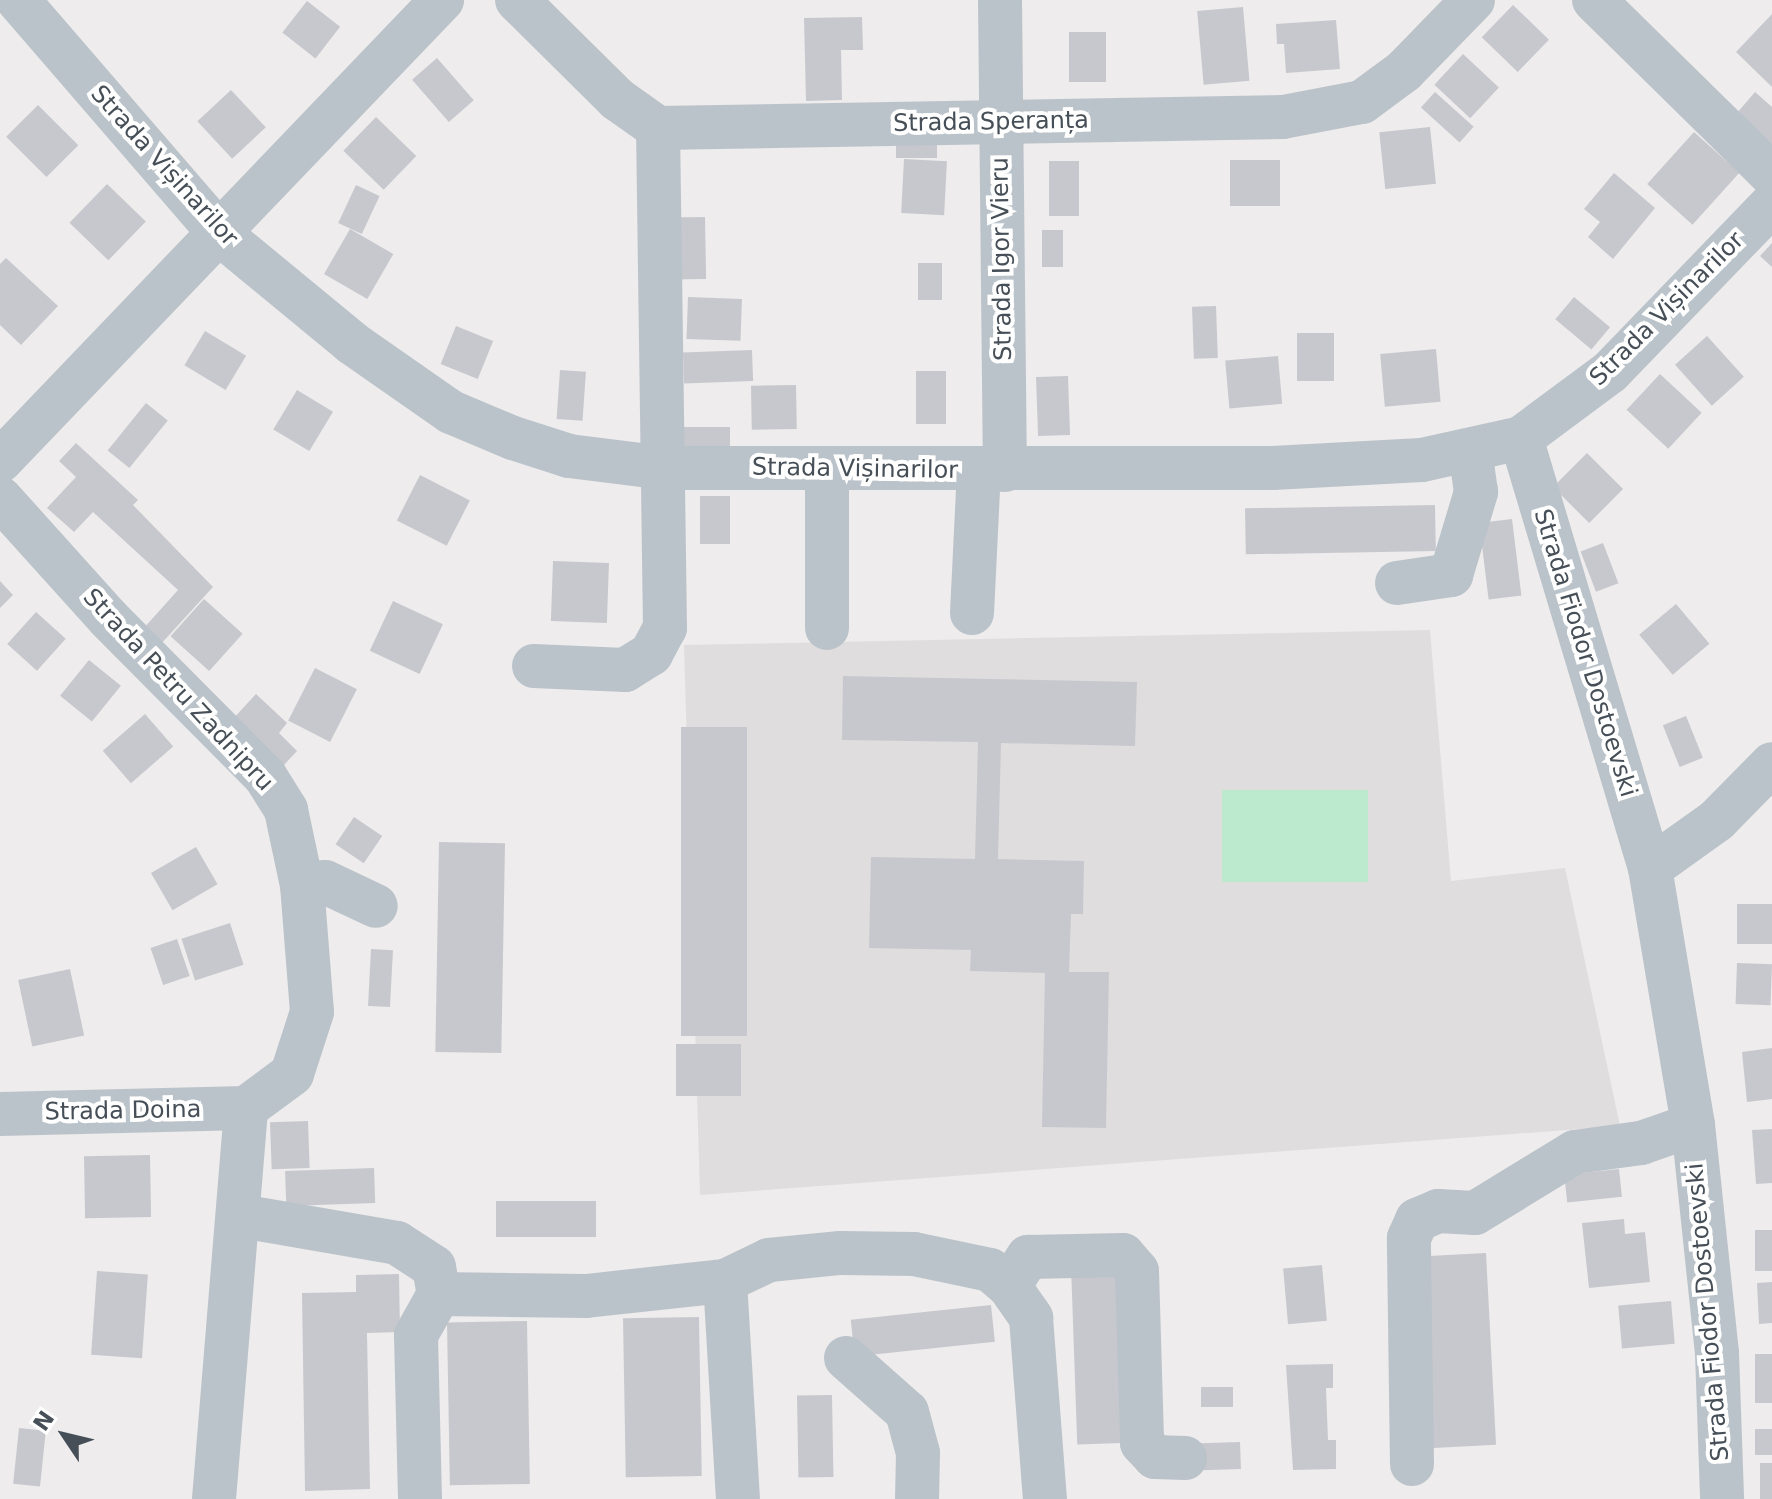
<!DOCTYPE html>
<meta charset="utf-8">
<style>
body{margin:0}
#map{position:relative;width:1772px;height:1499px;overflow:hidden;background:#eeecec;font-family:"DejaVu Sans",sans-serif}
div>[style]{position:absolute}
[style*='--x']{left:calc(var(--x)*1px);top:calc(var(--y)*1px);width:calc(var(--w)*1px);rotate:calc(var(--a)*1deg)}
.education>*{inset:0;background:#dfdddd}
.green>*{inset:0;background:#bceacf;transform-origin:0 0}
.building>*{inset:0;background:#c7c8ce;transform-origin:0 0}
.minor>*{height:44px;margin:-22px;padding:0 22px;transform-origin:22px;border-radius:22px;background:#bbc3ca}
span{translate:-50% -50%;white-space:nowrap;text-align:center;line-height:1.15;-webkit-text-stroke:8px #fff;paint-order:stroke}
.street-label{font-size:24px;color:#464f57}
.north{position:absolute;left:24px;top:1395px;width:80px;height:80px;-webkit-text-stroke:6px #fff;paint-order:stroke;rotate:305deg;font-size:22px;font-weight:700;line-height:32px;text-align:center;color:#464f57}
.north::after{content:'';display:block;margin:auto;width:28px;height:36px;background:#464f57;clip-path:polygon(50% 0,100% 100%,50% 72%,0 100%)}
</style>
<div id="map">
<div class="education">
<i style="clip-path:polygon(1430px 630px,1451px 881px,1565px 868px,1620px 1126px,700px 1195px,684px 645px)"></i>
</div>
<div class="green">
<i style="left:1222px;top:790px;width:146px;height:92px"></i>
</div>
<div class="building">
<i style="left:307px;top:1px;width:42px;height:40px;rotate:38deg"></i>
<i style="left:1513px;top:5px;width:50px;height:45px;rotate:44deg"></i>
<i style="left:1243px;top:7px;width:74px;height:46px;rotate:85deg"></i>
<i style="clip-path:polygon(1772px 14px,1772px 87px,1736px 52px)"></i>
<i style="clip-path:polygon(862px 17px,863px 50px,841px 50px,842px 100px,806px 101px,804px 18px)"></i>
<i style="clip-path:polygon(1336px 20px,1340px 69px,1286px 73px,1284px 44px,1277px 44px,1276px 24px)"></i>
<i style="left:1069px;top:32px;width:37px;height:50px"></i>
<i style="left:1463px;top:54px;width:49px;height:42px;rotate:43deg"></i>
<i style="left:437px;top:58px;width:56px;height:33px;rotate:49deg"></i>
<i style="left:231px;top:90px;width:51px;height:46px;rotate:47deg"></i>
<i style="left:1435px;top:92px;width:52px;height:21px;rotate:42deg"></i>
<i style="clip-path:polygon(1755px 92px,1772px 107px,1772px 145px,1737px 113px)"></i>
<i style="left:38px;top:105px;width:57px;height:45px;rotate:45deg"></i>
<i style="left:376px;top:117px;width:56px;height:47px;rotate:44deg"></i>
<i style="left:1430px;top:127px;width:57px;height:51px;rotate:84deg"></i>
<i style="left:1694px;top:132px;width:61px;height:70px;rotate:42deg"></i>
<i style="left:896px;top:135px;width:41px;height:23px"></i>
<i style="left:904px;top:159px;width:43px;height:54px;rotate:3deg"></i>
<i style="left:1230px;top:160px;width:50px;height:46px"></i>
<i style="left:1049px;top:161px;width:30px;height:55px"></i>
<i style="clip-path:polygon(1614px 173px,1655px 208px,1613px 259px,1588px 237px,1600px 222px,1584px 209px)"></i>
<i style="left:107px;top:184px;width:54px;height:54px;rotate:44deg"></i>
<i style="left:356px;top:185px;width:26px;height:42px;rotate:25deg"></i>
<i style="left:705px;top:217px;width:62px;height:35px;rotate:89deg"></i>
<i style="left:350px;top:229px;width:50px;height:52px;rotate:30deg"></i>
<i style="left:1042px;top:230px;width:21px;height:37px"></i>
<i style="clip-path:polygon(1772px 243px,1772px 267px,1760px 256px)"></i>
<i style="clip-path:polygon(6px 258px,58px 306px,21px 345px,0 325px,0 264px)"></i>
<i style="left:942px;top:263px;width:37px;height:24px;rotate:90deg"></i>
<i style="left:688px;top:297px;width:54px;height:42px;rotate:2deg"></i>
<i style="left:1574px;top:297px;width:47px;height:29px;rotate:40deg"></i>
<i style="left:1216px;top:306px;width:52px;height:24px;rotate:88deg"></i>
<i style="left:456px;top:326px;width:40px;height:41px;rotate:22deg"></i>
<i style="left:205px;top:331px;width:48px;height:40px;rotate:31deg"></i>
<i style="left:1297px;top:333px;width:37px;height:48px"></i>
<i style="left:1707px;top:336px;width:55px;height:43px;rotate:48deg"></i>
<i style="left:1436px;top:349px;width:53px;height:56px;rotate:85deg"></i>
<i style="left:752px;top:350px;width:31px;height:69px;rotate:88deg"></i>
<i style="left:1278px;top:356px;width:48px;height:53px;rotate:85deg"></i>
<i style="left:560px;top:370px;width:26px;height:49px;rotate:4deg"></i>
<i style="left:916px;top:371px;width:30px;height:53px"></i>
<i style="left:1660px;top:374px;width:57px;height:49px;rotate:43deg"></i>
<i style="left:1068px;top:376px;width:59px;height:32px;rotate:88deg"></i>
<i style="left:796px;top:385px;width:44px;height:45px;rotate:89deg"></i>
<i style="left:297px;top:390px;width:42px;height:46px;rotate:31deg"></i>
<i style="left:146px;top:403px;width:28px;height:61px;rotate:39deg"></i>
<i style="left:730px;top:427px;width:25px;height:55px;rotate:90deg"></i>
<i style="clip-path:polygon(76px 443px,138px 500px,133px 505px,213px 587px,160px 645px,143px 629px,178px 590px,93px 512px,74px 532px,47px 508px,76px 477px,59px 461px)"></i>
<i style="left:1587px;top:453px;width:51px;height:48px;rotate:45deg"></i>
<i style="left:420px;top:475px;width:56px;height:51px;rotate:27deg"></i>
<i style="left:700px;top:496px;width:30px;height:48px"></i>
<i style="left:1435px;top:505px;width:46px;height:190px;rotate:89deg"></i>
<i style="left:1512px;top:519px;width:77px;height:33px;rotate:83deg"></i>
<i style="left:1603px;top:543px;width:43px;height:24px;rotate:69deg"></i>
<i style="left:553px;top:561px;width:56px;height:60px;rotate:2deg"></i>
<i style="clip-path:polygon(0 581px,13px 595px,0 608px)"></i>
<i style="left:204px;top:599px;width:52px;height:50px;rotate:42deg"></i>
<i style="left:393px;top:601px;width:55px;height:55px;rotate:25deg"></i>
<i style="left:1676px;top:604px;width:52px;height:48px;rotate:50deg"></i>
<i style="left:36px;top:612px;width:40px;height:43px;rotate:42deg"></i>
<i style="left:89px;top:660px;width:41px;height:46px;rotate:39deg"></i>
<i style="left:315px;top:668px;width:47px;height:59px;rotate:27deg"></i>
<i style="clip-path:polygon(843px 676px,1137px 682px,1135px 746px,1001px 743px,998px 859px,1084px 861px,1083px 914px,1071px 914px,1069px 972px,1109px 972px,1106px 1128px,1042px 1127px,1045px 973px,970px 971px,971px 950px,869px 948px,871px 857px,975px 859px,978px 742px,842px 740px)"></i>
<i style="clip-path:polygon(256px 694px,287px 723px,279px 733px,297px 751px,284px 765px,231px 721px)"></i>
<i style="left:145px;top:714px;width:43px;height:56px;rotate:49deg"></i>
<i style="left:1686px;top:716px;width:45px;height:25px;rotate:68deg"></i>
<i style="left:681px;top:727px;width:66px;height:309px"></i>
<i style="left:354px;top:817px;width:34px;height:33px;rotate:34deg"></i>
<i style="left:439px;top:842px;width:66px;height:210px;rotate:1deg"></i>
<i style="left:196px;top:847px;width:43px;height:52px;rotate:60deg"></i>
<i style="left:1737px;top:904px;width:35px;height:40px"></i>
<i style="left:230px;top:923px;width:44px;height:51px;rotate:72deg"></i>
<i style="left:177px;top:939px;width:39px;height:28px;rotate:71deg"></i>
<i style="left:371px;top:949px;width:22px;height:57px;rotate:3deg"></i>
<i style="left:1737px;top:963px;width:35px;height:41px;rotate:2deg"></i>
<i style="left:70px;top:969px;width:68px;height:53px;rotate:78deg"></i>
<i style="left:676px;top:1044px;width:65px;height:52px"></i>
<i style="clip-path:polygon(1772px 1048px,1772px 1099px,1747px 1102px,1742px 1052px)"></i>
<i style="left:308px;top:1121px;width:47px;height:38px;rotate:88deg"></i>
<i style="clip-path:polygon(1772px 1129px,1772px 1183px,1756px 1184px,1752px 1130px)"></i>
<i style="left:150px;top:1155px;width:62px;height:66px;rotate:89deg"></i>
<i style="left:374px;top:1168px;width:35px;height:89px;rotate:88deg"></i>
<i style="left:1619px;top:1169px;width:28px;height:55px;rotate:84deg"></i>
<i style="left:596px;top:1201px;width:36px;height:100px;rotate:90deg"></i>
<i style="clip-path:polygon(1624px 1219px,1625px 1234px,1645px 1232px,1650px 1282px,1589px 1288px,1582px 1223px)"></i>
<i style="left:1772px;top:1230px;width:41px;height:17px;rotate:90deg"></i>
<i style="left:1486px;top:1253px;width:192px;height:67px;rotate:87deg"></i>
<i style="left:1116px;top:1265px;width:178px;height:45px;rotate:88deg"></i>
<i style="left:1322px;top:1265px;width:56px;height:39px;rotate:85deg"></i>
<i style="left:97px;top:1271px;width:51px;height:84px;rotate:4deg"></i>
<i style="clip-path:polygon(399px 1274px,400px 1332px,367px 1333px,370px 1489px,305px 1491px,302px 1293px,356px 1292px,356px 1275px)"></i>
<i style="clip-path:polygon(1772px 1282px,1772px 1323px,1759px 1324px,1757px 1283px)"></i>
<i style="left:1671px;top:1301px;width:43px;height:53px;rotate:85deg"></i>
<i style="left:991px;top:1305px;width:37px;height:141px;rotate:84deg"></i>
<i style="left:699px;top:1317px;width:159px;height:76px;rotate:89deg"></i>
<i style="left:527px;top:1321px;width:163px;height:80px;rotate:89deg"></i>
<i style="left:1755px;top:1354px;width:17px;height:49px"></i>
<i style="clip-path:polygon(1333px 1364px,1333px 1388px,1326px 1388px,1328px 1440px,1336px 1440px,1336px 1469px,1293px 1470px,1286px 1365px)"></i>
<i style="left:1233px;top:1387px;width:20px;height:32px;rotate:90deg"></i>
<i style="left:832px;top:1395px;width:82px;height:35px;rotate:89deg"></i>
<i style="left:19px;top:1428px;width:27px;height:56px;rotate:6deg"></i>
<i style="left:1755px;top:1429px;width:17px;height:26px"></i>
<i style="left:1240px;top:1442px;width:27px;height:39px;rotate:88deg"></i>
<i style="left:1760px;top:1463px;width:12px;height:36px"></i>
</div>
<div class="minor">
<i style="--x:18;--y:0;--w:309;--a:49.2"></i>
<i style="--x:220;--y:234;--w:171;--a:39.5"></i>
<i style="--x:352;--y:343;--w:121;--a:34.9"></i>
<i style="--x:451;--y:412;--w:67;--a:22.8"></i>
<i style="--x:513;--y:438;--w:59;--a:17.8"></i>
<i style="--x:569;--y:456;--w:97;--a:7.1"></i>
<i style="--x:665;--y:468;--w:608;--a:0"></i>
<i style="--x:1273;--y:468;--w:149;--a:-3.1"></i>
<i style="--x:1422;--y:460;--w:101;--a:-12.5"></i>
<i style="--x:1521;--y:438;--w:111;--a:-36.6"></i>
<i style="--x:1610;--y:372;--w:233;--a:-46"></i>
<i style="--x:517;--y:0;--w:141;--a:44.7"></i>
<i style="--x:617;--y:99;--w:50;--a:35.3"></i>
<i style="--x:658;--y:128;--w:625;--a:-1.01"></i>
<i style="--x:1283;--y:117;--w:80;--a:-10.8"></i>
<i style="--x:1362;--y:102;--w:52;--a:-36.4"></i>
<i style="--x:1404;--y:71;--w:99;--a:-45.8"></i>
<i style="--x:1000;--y:0;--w:470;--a:89.4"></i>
<i style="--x:1594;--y:0;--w:250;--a:44.5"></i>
<i style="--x:1521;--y:438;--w:449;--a:73.3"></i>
<i style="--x:1650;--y:868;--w:261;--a:80.5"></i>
<i style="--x:1693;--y:1125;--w:229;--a:84"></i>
<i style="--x:1717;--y:1353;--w:146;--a:88"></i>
<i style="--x:0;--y:461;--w:639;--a:-46.21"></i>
<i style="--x:0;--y:498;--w:161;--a:48"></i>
<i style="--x:108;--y:618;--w:223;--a:45.2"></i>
<i style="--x:265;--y:776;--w:40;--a:58"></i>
<i style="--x:286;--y:810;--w:77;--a:78"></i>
<i style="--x:302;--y:885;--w:127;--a:85.5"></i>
<i style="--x:312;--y:1012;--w:65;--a:107.9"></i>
<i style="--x:292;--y:1074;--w:57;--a:143.5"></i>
<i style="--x:246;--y:1108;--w:246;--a:178.6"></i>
<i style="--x:1397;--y:583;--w:55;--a:-8.4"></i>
<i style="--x:1451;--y:575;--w:87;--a:-73.2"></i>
<i style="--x:1476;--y:492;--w:42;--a:-98.1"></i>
<i style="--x:972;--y:613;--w:143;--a:-87.2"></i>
<i style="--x:827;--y:628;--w:159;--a:-90"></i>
<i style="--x:534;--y:666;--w:91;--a:2.5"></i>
<i style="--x:625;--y:670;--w:31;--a:-32"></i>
<i style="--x:651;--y:654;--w:30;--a:-62"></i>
<i style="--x:665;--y:628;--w:500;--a:-90.8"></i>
<i style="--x:1650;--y:868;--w:82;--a:-35.6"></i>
<i style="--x:1717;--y:820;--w:78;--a:-45.5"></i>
<i style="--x:302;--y:885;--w:23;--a:-7"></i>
<i style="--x:325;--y:882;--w:56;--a:25.2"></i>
<i style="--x:241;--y:1216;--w:158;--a:9.8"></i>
<i style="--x:397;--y:1243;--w:44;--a:33"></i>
<i style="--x:434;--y:1267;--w:27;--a:80"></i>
<i style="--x:439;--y:1294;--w:147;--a:0.8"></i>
<i style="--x:586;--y:1296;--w:140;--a:-6.2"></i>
<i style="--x:725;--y:1281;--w:49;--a:-25.5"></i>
<i style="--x:769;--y:1260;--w:72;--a:-5.6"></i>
<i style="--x:841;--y:1253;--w:73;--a:0.8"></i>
<i style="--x:914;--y:1254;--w:78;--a:11.9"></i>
<i style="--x:990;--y:1270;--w:25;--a:40"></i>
<i style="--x:1009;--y:1286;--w:39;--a:55"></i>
<i style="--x:1031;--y:1318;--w:182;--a:85.6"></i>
<i style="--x:725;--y:1281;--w:218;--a:86.6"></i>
<i style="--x:1009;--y:1286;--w:35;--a:-57"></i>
<i style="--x:1028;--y:1257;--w:95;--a:-1.2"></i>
<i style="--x:1123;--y:1255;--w:21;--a:49"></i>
<i style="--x:1137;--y:1271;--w:172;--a:88.3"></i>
<i style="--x:1142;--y:1443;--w:19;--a:47"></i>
<i style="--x:1155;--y:1457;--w:30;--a:2"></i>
<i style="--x:846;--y:1358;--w:81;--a:41.5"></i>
<i style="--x:907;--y:1412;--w:42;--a:75"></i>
<i style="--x:918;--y:1453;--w:46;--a:91.2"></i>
<i style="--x:1412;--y:1464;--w:226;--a:-90.8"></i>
<i style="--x:1409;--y:1238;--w:20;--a:-66"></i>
<i style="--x:1417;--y:1220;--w:23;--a:-23"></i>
<i style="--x:1438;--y:1211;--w:37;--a:3"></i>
<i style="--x:1475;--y:1213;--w:117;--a:-31.4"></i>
<i style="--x:1575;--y:1152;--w:67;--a:-7.8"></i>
<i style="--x:1641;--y:1143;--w:55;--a:-19.1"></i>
<i style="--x:214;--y:1499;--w:392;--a:-85.3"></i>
<i style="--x:420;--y:1499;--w:164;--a:-91.4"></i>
<i style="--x:416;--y:1335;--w:47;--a:-60.7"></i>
</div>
<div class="street-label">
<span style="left:991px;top:122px;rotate:-1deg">Strada Speranța</span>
<span style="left:164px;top:166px;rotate:48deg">Strada Vișinarilor</span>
<span style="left:1002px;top:259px;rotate:-91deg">Strada Igor Vieru</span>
<span style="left:1667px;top:309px;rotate:-45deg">Strada Vișinarilor</span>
<span style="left:855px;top:469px;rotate:1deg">Strada Vișinarilor</span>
<span style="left:1585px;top:653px;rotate:73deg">Strada Fiodor Dostoevski</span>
<span style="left:178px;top:690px;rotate:47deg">Strada Petru Zadnipru</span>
<span style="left:123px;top:1111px;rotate:-1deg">Strada Doina</span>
<span style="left:1708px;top:1312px;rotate:-95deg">Strada Fiodor Dostoevski</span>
</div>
<div class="north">N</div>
</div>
